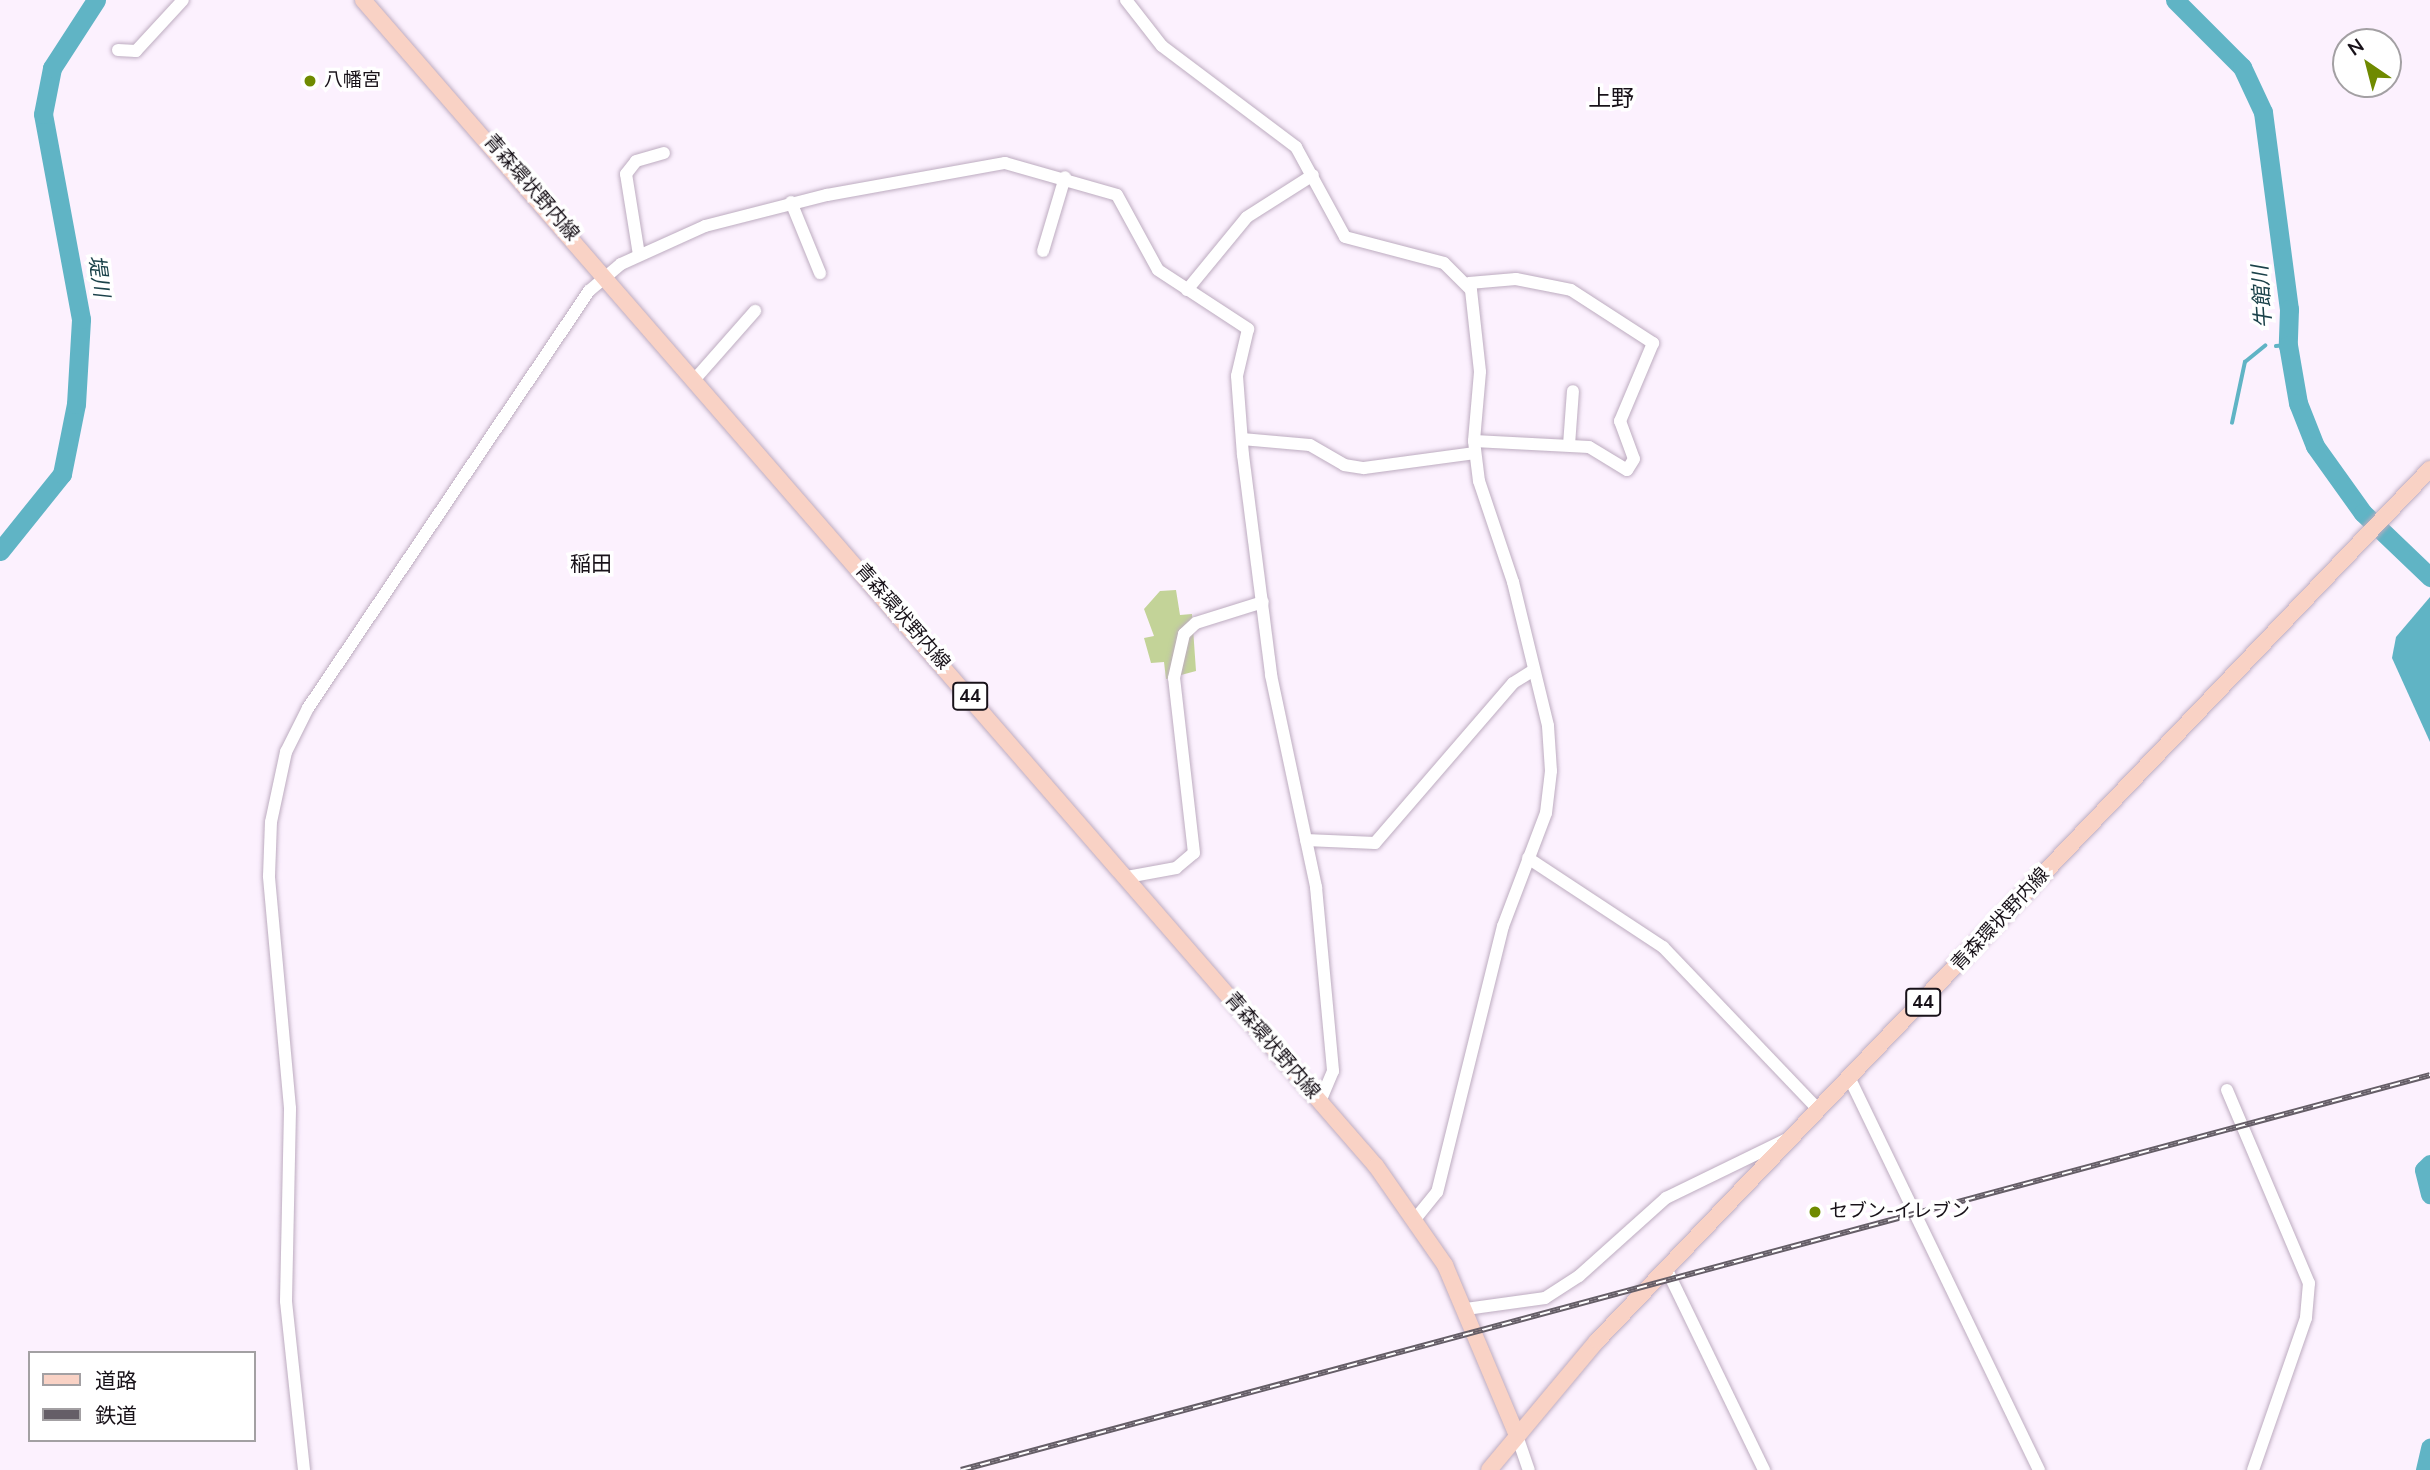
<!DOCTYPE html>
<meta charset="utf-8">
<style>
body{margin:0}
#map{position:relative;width:2430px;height:1470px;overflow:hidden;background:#fcf1fe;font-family:"Nunito Sans","Noto Sans JP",sans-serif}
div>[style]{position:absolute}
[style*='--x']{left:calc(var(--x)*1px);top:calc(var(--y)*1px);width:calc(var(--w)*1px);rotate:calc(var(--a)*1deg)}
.green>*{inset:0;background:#c3d398}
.water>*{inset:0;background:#60b4c5}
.stream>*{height:3.5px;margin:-1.75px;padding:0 1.75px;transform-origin:1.75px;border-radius:1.75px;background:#60b4c5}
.river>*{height:19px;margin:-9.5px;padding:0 9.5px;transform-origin:9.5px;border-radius:9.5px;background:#60b4c5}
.roads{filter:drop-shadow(0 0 2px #bdacc0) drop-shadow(0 0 2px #bdacc0)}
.minor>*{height:12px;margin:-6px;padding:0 6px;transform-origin:6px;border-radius:6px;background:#fff}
.major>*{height:16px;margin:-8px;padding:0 8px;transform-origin:8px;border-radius:8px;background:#f9d2c5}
.rail>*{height:6px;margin-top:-3px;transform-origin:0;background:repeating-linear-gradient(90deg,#fff 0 10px,#655e67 0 20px);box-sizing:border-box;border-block:2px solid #655e67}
.dots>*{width:19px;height:19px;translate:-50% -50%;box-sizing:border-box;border:4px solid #fff;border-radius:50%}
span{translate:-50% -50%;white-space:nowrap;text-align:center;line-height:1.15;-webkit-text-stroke:7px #fff;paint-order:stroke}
.shield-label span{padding:2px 5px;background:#fff;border:2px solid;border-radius:5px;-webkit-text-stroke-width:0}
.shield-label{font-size:18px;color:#181219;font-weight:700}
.poi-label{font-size:19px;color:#181219}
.left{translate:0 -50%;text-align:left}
.street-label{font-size:19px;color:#181219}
.water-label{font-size:21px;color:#1b424a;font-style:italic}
.neighbourhood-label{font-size:21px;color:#181219}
.quarter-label{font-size:23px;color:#181219}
.legend{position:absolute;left:28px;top:1351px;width:228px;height:91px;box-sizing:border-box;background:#fff;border:2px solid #a3a0a3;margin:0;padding:9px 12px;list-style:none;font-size:21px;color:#181219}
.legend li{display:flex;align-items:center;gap:14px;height:35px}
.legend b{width:35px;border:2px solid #a3a0a3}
.north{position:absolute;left:2332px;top:28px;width:70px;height:70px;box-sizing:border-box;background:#fff;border:2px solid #a3a0a3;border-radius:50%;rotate:325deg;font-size:19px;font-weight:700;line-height:28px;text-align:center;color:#181219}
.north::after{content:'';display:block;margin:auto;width:24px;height:32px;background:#6f8a00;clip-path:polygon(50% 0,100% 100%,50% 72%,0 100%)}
</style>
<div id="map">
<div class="green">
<i style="clip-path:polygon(1176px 590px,1180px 615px,1192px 614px,1196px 671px,1166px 679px,1164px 662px,1151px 663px,1144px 638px,1154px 636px,1144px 609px,1160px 591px)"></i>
</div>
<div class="water">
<i style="clip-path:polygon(2430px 597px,2430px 742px,2392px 658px,2396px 637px)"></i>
</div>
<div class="stream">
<i style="--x:2276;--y:346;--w:12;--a:-5"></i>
<i style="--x:2232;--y:423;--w:62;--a:-78"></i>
<i style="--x:2245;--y:362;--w:26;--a:-39"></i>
</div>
<div class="river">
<i style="--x:2175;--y:0;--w:95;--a:45"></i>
<i style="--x:2242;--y:67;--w:50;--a:65"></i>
<i style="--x:2263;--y:112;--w:199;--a:82.5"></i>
<i style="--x:2289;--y:309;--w:36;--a:92"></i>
<i style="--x:2288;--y:345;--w:59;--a:80.2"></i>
<i style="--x:2298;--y:403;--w:46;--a:68.4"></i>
<i style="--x:2315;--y:446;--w:82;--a:54.4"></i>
<i style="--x:2363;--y:513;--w:93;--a:43.7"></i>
<i style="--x:0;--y:551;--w:99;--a:-51.2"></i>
<i style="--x:62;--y:474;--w:71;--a:-78.7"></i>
<i style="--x:76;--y:404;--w:85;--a:-86.6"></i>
<i style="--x:81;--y:319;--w:208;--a:-100.5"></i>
<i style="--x:43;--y:114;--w:47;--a:-78.9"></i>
<i style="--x:52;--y:68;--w:81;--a:-57.1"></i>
<i style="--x:2430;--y:1164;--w:8;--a:135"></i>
<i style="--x:2424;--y:1170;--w:25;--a:76"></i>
<i style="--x:2425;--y:1470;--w:23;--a:-77"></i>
</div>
<div class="roads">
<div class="minor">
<i style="--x:1126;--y:0;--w:58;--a:52"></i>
<i style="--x:1162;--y:46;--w:168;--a:37"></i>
<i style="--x:1296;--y:147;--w:102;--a:61.4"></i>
<i style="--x:1345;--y:237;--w:102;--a:14.7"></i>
<i style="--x:1444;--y:263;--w:38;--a:45"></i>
<i style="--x:1471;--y:290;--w:82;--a:83.7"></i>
<i style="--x:1480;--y:372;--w:69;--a:95"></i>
<i style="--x:1474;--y:441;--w:40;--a:82.9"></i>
<i style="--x:1479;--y:481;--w:107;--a:71.4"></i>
<i style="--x:1513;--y:582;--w:148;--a:76.3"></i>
<i style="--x:1548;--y:726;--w:45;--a:86.2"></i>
<i style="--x:1551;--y:771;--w:42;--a:96.8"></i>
<i style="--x:1546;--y:813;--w:121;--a:110.8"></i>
<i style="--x:1503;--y:926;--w:274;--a:103.9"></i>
<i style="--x:1437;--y:1192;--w:33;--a:129"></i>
<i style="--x:118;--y:50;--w:18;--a:3"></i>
<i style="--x:136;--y:51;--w:69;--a:-47.3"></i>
<i style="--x:791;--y:202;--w:77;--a:67.8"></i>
<i style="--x:1043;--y:251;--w:77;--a:-73.4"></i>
<i style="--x:639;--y:255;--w:82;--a:-99.1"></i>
<i style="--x:626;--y:174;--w:16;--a:-52"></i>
<i style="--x:636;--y:161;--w:29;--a:-16"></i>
<i style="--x:1469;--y:283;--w:47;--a:-4.9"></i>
<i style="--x:1516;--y:279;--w:56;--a:11.3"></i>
<i style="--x:1571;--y:290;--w:98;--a:32.9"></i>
<i style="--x:1653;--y:343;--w:85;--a:112.9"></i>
<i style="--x:1620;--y:421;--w:40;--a:69.8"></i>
<i style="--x:1634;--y:459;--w:13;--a:122"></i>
<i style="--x:1627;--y:470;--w:44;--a:-148.8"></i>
<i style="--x:1589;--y:447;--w:115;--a:-177"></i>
<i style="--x:1187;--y:290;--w:94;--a:-50.6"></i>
<i style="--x:1247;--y:217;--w:78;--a:-32.5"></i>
<i style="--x:695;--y:379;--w:91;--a:-48.6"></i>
<i style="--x:1242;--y:439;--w:68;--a:5"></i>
<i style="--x:1310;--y:445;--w:39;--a:30"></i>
<i style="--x:1344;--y:465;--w:20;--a:9"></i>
<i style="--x:1364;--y:468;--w:112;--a:-7.7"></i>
<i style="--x:1569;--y:445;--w:54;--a:-85.8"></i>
<i style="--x:1306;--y:840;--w:69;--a:2.5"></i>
<i style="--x:1375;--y:843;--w:211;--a:-49.2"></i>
<i style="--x:1513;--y:683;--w:22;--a:-32"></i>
<i style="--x:1528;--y:858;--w:162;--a:33.4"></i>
<i style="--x:1663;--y:947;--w:224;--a:46.3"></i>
<i style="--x:1127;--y:877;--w:50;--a:-10.4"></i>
<i style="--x:1176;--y:868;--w:23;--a:-40"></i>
<i style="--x:1194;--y:853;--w:176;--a:-96.5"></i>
<i style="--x:1174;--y:678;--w:45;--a:-77.2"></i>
<i style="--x:1184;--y:634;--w:16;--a:-43"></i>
<i style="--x:1196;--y:623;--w:70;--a:-17.4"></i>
<i style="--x:1849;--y:1077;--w:437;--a:64.2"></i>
<i style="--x:2227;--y:1090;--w:210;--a:67"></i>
<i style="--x:2309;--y:1283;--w:35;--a:95"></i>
<i style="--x:2306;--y:1318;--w:161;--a:109.2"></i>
<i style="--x:1666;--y:1268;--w:225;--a:64.1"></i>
<i style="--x:1466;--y:1309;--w:80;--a:-7.9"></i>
<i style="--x:1545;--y:1298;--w:40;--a:-32.9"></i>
<i style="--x:1579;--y:1276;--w:117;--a:-41.9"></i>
<i style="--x:1666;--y:1198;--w:141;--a:-26"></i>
<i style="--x:1516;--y:1433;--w:39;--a:71"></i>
<i style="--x:304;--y:1470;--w:170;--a:-96.1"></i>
<i style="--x:286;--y:1301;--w:193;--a:-88.8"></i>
<i style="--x:290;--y:1108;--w:233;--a:-95.2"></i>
<i style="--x:269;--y:876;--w:54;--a:-87.9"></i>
<i style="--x:271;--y:822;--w:72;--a:-77.9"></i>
<i style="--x:286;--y:752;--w:49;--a:-63.4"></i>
<i style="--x:308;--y:708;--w:503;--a:-56.03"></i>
<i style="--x:589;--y:291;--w:42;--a:-40.2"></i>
<i style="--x:621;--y:264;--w:92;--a:-24.3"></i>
<i style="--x:705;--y:226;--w:126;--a:-14.3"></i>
<i style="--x:827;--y:195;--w:181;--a:-10.2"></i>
<i style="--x:1005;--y:163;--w:116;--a:15.9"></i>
<i style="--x:1117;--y:195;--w:85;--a:61.3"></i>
<i style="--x:1158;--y:270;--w:108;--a:33.2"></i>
<i style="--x:1248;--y:329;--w:48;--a:103.2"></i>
<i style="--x:1237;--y:376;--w:79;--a:85.7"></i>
<i style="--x:1243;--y:455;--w:222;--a:82.7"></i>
<i style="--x:1271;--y:675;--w:217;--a:78"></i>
<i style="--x:1316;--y:887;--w:185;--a:84.7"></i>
<i style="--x:1333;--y:1071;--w:33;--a:113"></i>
</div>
<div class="major">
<i style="--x:363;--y:0;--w:1545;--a:49.02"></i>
<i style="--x:1376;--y:1166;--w:121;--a:55.1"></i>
<i style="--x:1445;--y:1265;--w:182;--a:67.1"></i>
<i style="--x:1489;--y:1470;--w:168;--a:-50.1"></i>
<i style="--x:1597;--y:1341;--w:1206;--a:-46.31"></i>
</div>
</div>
<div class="rail">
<i style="--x:961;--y:1470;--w:1521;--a:-15.05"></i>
</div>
<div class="dots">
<i style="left:310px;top:81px;background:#6f8a00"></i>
<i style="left:1815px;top:1212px;background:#6f8a00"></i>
</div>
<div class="shield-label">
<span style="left:970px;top:696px">44</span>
<span style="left:1923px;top:1002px">44</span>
</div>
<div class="poi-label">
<span class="left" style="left:324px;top:81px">八幡宮</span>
<span class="left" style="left:1829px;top:1212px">セブン-イレブン</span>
</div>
<div class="street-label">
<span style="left:531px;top:188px;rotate:49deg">青森環状野内線</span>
<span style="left:902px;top:617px;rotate:49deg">青森環状野内線</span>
<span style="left:2001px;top:920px;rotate:-47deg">青森環状野内線</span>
<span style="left:1272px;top:1046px;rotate:49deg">青森環状野内線</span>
</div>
<div class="water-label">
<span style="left:99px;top:276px;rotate:82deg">堤川</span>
<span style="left:2262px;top:297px;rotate:-94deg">牛館川</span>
</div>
<div class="neighbourhood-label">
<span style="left:591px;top:564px">稲田</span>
</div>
<div class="quarter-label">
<span style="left:1611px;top:99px">上野</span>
</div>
<ul class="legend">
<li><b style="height:9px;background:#f9d2c5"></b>道路</li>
<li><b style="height:9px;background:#655e67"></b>鉄道</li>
</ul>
<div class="north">N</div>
</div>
